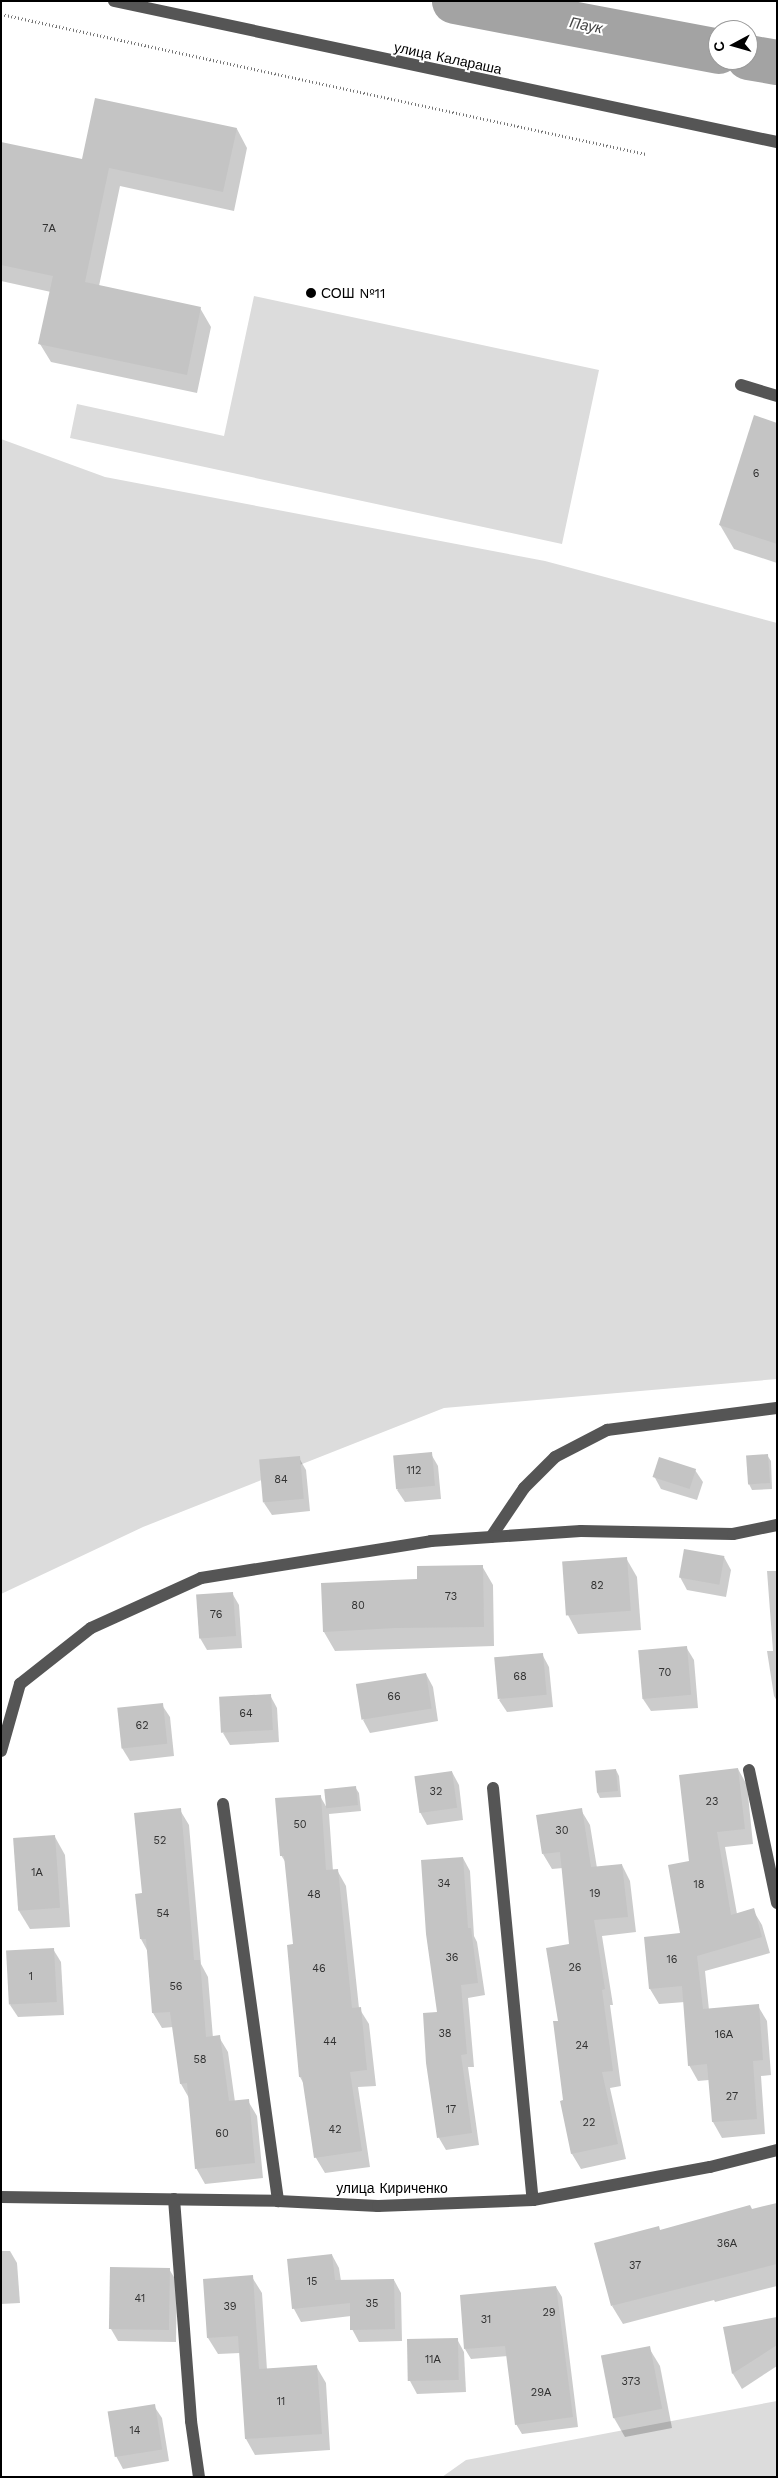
<!DOCTYPE html>
<meta charset="utf-8">
<style>
body{margin:0}
#map{position:relative;width:778px;height:2478px;overflow:hidden;background:#fff;font-family:"Work Sans",sans-serif}
div>[style]{position:absolute}
[style*='--x']{left:calc(var(--x)*1px);top:calc(var(--y)*1px);width:calc(var(--w)*1px);rotate:calc(var(--a)*1deg)}
.green>*{inset:0;background:#dcdcdc}
.shadow>*{inset:0;background:#0003}
.river>*{height:45px;margin:-22.5px;padding:0 22.5px;transform-origin:22.5px;border-radius:22.5px;background:#a3a3a3}
.building>*{inset:0;background:#c4c4c4;transform-origin:0 0}
.path>*{height:3px;margin-top:-1.5px;transform-origin:0;background:repeating-linear-gradient(90deg,#777 0 1px,transparent 0 3.5px)}
.minor>*{height:12px;margin:-6px;padding:0 6px;transform-origin:6px;border-radius:6px;background:#555}
.dots>*{width:14px;height:14px;translate:-50% -50%;box-sizing:border-box;border:2px solid #fff;border-radius:50%}
span{translate:-50% -50%;white-space:nowrap;text-align:center;line-height:1.15;-webkit-text-stroke:4px #fff;paint-order:stroke}
.number-label{font-size:11px;color:#313131}
.number-label span{-webkit-text-stroke-width:0}
.street-label{font-size:14px;color:#000}
.poi-label{font-size:14px;color:#000}
.left{translate:0 -50%;text-align:left}
.water-label{font-size:15px;color:#444;font-style:italic}
.frame{position:absolute;inset:0;border:2px solid #000;pointer-events:none}
.north{position:absolute;left:708px;top:20px;width:50px;height:50px;box-sizing:border-box;background:#fff;border:1px solid #999;border-radius:50%;rotate:264deg;font-size:14px;font-weight:700;line-height:20px;text-align:center;color:#000}
.north::after{content:'';display:block;margin:auto;width:18px;height:22px;background:#000;clip-path:polygon(50% 0,100% 100%,50% 72%,0 100%)}
</style>
<div id="map">
<div class="green">
<i style="clip-path:polygon(254px 296px,599px 370px,562px 544px,70px 438px,77px 404px,224px 436px)"></i>
<i style="clip-path:polygon(1px 439px,105px 477px,545px 561px,777px 623px,777px 1379px,444px 1408px,143px 1527px,1px 1594px)"></i>
<i style="clip-path:polygon(777px 2401px,777px 2477px,442px 2477px,466px 2460px)"></i>
</div>
<div class="shadow">
<i style="clip-path:polygon(237px 129px,247px 148px,234px 211px,120px 186px,99px 286px,200px 308px,211px 327px,197px 393px,51px 362px,40px 344px,51px 292px,1px 281px,1px 144px,83px 161px)"></i>
<i style="clip-path:polygon(777px 424px,777px 563px,734px 549px,720px 525px)"></i>
<i style="clip-path:polygon(431px 1454px,438px 1466px,441px 1499px,405px 1502px,397px 1490px)"></i>
<i style="clip-path:polygon(767px 1455px,771px 1461px,772px 1489px,752px 1490px,749px 1484px)"></i>
<i style="clip-path:polygon(299px 1458px,306px 1470px,310px 1511px,272px 1515px,264px 1503px)"></i>
<i style="clip-path:polygon(695px 1470px,703px 1482px,697px 1500px,661px 1489px,654px 1476px)"></i>
<i style="clip-path:polygon(724px 1557px,731px 1570px,726px 1597px,687px 1590px,680px 1577px)"></i>
<i style="clip-path:polygon(626px 1558px,637px 1577px,641px 1630px,578px 1634px,568px 1615px,564px 1562px)"></i>
<i style="clip-path:polygon(482px 1566px,493px 1585px,494px 1646px,335px 1651px,324px 1632px,322px 1584px,418px 1581px)"></i>
<i style="clip-path:polygon(767px 1571px,777px 1571px,777px 1701px,774px 1696px,767px 1651px,773px 1651px)"></i>
<i style="clip-path:polygon(232px 1593px,239px 1605px,242px 1648px,207px 1650px,200px 1638px)"></i>
<i style="clip-path:polygon(686px 1647px,694px 1660px,698px 1708px,651px 1711px,643px 1699px)"></i>
<i style="clip-path:polygon(542px 1654px,549px 1667px,553px 1707px,507px 1712px,499px 1700px)"></i>
<i style="clip-path:polygon(426px 1674px,433px 1687px,438px 1721px,370px 1733px,363px 1720px)"></i>
<i style="clip-path:polygon(270px 1695px,277px 1708px,279px 1742px,230px 1745px,223px 1733px)"></i>
<i style="clip-path:polygon(162px 1705px,170px 1717px,174px 1756px,130px 1761px,122px 1748px)"></i>
<i style="clip-path:polygon(738px 1769px,747px 1785px,753px 1844px,725px 1847px,737px 1914px,753px 1910px,762px 1925px,770px 1953px,705px 1971px,709px 2010px,758px 2006px,767px 2021px,771px 2075px,761px 2076px,765px 2134px,722px 2138px,713px 2122px,709px 2080px,698px 2081px,689px 2065px,685px 2002px,659px 2004px,650px 1989px,681px 1935px,691px 1862px)"></i>
<i style="clip-path:polygon(616px 1770px,619px 1776px,621px 1797px,600px 1798px,597px 1792px)"></i>
<i style="clip-path:polygon(452px 1772px,459px 1785px,463px 1820px,427px 1825px,420px 1812px)"></i>
<i style="clip-path:polygon(355px 1787px,359px 1793px,361px 1811px,329px 1814px,333px 1871px,337px 1870px,346px 1886px,359px 2008px,369px 2024px,376px 2086px,358px 2087px,370px 2167px,325px 2173px,316px 2158px,305px 2086px,300px 2077px,294px 1946px,286px 1863px,281px 1855px,320px 1796px,327px 1808px)"></i>
<i style="clip-path:polygon(180px 1810px,189px 1825px,201px 1964px,208px 1977px,213px 2038px,219px 2037px,228px 2052px,235px 2102px,248px 2101px,257px 2116px,263px 2178px,205px 2184px,196px 2168px,189px 2098px,181px 2084px,173px 2027px,162px 2028px,153px 2013px,148px 1952px,141px 1939px,143px 1894px)"></i>
<i style="clip-path:polygon(581px 1810px,590px 1825px,597px 1868px,622px 1865px,630px 1881px,636px 1932px,602px 1936px,613px 2005px,610px 2005px,621px 2086px,610px 2088px,626px 2159px,581px 2169px,572px 2154px,561px 2102px,564px 2101px,559px 2022px,571px 1945px,563px 1868px,552px 1869px,543px 1854px)"></i>
<i style="clip-path:polygon(55px 1837px,65px 1855px,70px 1927px,30px 1929px,19px 1911px)"></i>
<i style="clip-path:polygon(463px 1858px,470px 1871px,474px 1936px,477px 1942px,485px 1995px,468px 1998px,474px 2067px,468px 2067px,479px 2145px,446px 2150px,439px 2138px,438px 2013px)"></i>
<i style="clip-path:polygon(53px 1949px,61px 1962px,64px 2015px,18px 2017px,10px 2005px)"></i>
<i style="clip-path:polygon(777px 2204px,777px 2286px,715px 2302px,714px 2300px,623px 2324px,612px 2306px,752px 2211px)"></i>
<i style="clip-path:polygon(1px 2251px,10px 2251px,17px 2263px,20px 2303px,1px 2304px)"></i>
<i style="clip-path:polygon(332px 2255px,339px 2268px,341px 2281px,394px 2280px,401px 2293px,402px 2341px,359px 2342px,352px 2329px,351px 2316px,301px 2322px,294px 2309px,288px 2260px)"></i>
<i style="clip-path:polygon(169px 2269px,177px 2282px,176px 2342px,118px 2341px,111px 2329px)"></i>
<i style="clip-path:polygon(252px 2277px,262px 2293px,267px 2370px,316px 2366px,326px 2383px,330px 2450px,255px 2455px,246px 2439px,240px 2353px,218px 2354px,208px 2338px)"></i>
<i style="clip-path:polygon(556px 2287px,562px 2297px,578px 2427px,522px 2434px,516px 2424px,508px 2356px,471px 2359px,465px 2349px)"></i>
<i style="clip-path:polygon(777px 2318px,777px 2366px,742px 2389px,733px 2374px,725px 2328px)"></i>
<i style="clip-path:polygon(457px 2339px,464px 2352px,466px 2392px,417px 2394px,410px 2381px)"></i>
<i style="clip-path:polygon(649px 2348px,660px 2366px,672px 2428px,625px 2437px,614px 2418px)"></i>
<i style="clip-path:polygon(154px 2406px,162px 2418px,169px 2461px,123px 2469px,116px 2456px)"></i>
</div>
<div class="river">
<i style="--x:454;--y:1;--w:269;--a:10.7"></i>
<i style="--x:748;--y:57;--w:29;--a:10"></i>
</div>
<div class="building">
<i style="clip-path:polygon(95px 98px,237px 128px,223px 192px,109px 168px,85px 282px,201px 307px,187px 375px,38px 344px,53px 276px,1px 265px,1px 142px,82px 159px)"></i>
<i style="clip-path:polygon(754px 415px,777px 423px,777px 544px,719px 525px)"></i>
<i style="left:432px;top:1452px;width:34px;height:39px;rotate:85deg"></i>
<i style="left:768px;top:1454px;width:29px;height:22px;rotate:86deg"></i>
<i style="left:300px;top:1456px;width:43px;height:41px;rotate:85deg"></i>
<i style="left:659px;top:1457px;width:39px;height:21px;rotate:18deg"></i>
<i style="left:684px;top:1549px;width:41px;height:29px;rotate:10deg"></i>
<i style="left:627px;top:1557px;width:54px;height:65px;rotate:86deg"></i>
<i style="clip-path:polygon(483px 1565px,484px 1627px,395px 1628px,323px 1632px,321px 1583px,417px 1579px,417px 1566px)"></i>
<i style="left:233px;top:1592px;width:44px;height:37px;rotate:86deg"></i>
<i style="left:687px;top:1646px;width:49px;height:49px;rotate:85deg"></i>
<i style="left:543px;top:1653px;width:42px;height:49px;rotate:85deg"></i>
<i style="left:426px;top:1673px;width:36px;height:71px;rotate:81deg"></i>
<i style="left:271px;top:1694px;width:36px;height:52px;rotate:87deg"></i>
<i style="left:163px;top:1703px;width:41px;height:46px;rotate:84deg"></i>
<i style="clip-path:polygon(738px 1768px,745px 1829px,717px 1832px,731px 1915px,754px 1908px,762px 1937px,697px 1956px,703px 2009px,759px 2004px,763px 2060px,753px 2061px,757px 2119px,712px 2122px,707px 2064px,688px 2066px,682px 1986px,649px 1989px,644px 1937px,680px 1933px,668px 1865px,689px 1861px,679px 1775px)"></i>
<i style="left:616px;top:1769px;width:22px;height:21px;rotate:85deg"></i>
<i style="left:452px;top:1771px;width:37px;height:38px;rotate:82deg"></i>
<i style="left:356px;top:1786px;width:19px;height:32px;rotate:84deg"></i>
<i style="clip-path:polygon(321px 1795px,326px 1870px,338px 1869px,352px 2008px,361px 2007px,367px 2070px,350px 2072px,362px 2151px,314px 2158px,302px 2077px,299px 2077px,287px 1945px,293px 1944px,284px 1856px,280px 1856px,275px 1798px)"></i>
<i style="clip-path:polygon(181px 1808px,194px 1960px,200px 1960px,206px 2037px,220px 2035px,229px 2101px,249px 2099px,255px 2163px,195px 2169px,187px 2083px,180px 2084px,170px 2012px,152px 2013px,146px 1939px,140px 1939px,135px 1894px,142px 1893px,134px 1813px)"></i>
<i style="clip-path:polygon(582px 1808px,591px 1867px,622px 1864px,628px 1917px,594px 1920px,605px 1989px,602px 1990px,613px 2071px,602px 2072px,618px 2144px,571px 2154px,560px 2101px,563px 2100px,553px 2021px,558px 2021px,546px 1948px,569px 1944px,560px 1852px,542px 1854px,536px 1815px)"></i>
<i style="left:55px;top:1835px;width:73px;height:42px;rotate:86deg"></i>
<i style="clip-path:polygon(463px 1857px,468px 1928px,471px 1928px,478px 1983px,461px 1985px,467px 2054px,461px 2055px,472px 2133px,437px 2138px,426px 2063px,423px 2013px,437px 2012px,426px 1934px,421px 1860px)"></i>
<i style="left:54px;top:1948px;width:54px;height:48px;rotate:87deg"></i>
<i style="clip-path:polygon(777px 2203px,777px 2264px,611px 2306px,594px 2243px,659px 2226px,660px 2230px,750px 2205px,752px 2209px)"></i>
<i style="clip-path:polygon(332px 2254px,335px 2280px,394px 2279px,395px 2329px,350px 2330px,350px 2303px,292px 2309px,287px 2259px)"></i>
<i style="left:110px;top:2267px;width:60px;height:62px;rotate:1deg"></i>
<i style="clip-path:polygon(253px 2275px,259px 2369px,317px 2365px,322px 2434px,245px 2439px,238px 2336px,207px 2338px,203px 2279px)"></i>
<i style="clip-path:polygon(556px 2286px,573px 2417px,515px 2425px,505px 2346px,464px 2349px,460px 2295px)"></i>
<i style="clip-path:polygon(777px 2317px,777px 2345px,732px 2374px,723px 2327px)"></i>
<i style="left:458px;top:2338px;width:42px;height:51px;rotate:89deg"></i>
<i style="left:650px;top:2346px;width:64px;height:50px;rotate:79deg"></i>
<i style="left:155px;top:2404px;width:46px;height:48px;rotate:81deg"></i>
</div>
<div class="path">
<i style="--x:1;--y:14;--w:660;--a:12.25"></i>
</div>
<div class="minor">
<i style="--x:114;--y:1;--w:678;--a:12.01"></i>
<i style="--x:741;--y:385;--w:38;--a:17"></i>
<i style="--x:491;--y:1537;--w:59;--a:-56"></i>
<i style="--x:524;--y:1488;--w:44;--a:-45"></i>
<i style="--x:555;--y:1457;--w:59;--a:-27.4"></i>
<i style="--x:607;--y:1430;--w:171;--a:-7.4"></i>
<i style="--x:1;--y:1751;--w:70;--a:-74.2"></i>
<i style="--x:20;--y:1684;--w:90;--a:-38.3"></i>
<i style="--x:91;--y:1628;--w:121;--a:-24.4"></i>
<i style="--x:201;--y:1578;--w:233;--a:-9.1"></i>
<i style="--x:431;--y:1541;--w:150;--a:-3.8"></i>
<i style="--x:581;--y:1531;--w:152;--a:1.1"></i>
<i style="--x:733;--y:1534;--w:45;--a:-11.6"></i>
<i style="--x:749;--y:1770;--w:136;--a:78.1"></i>
<i style="--x:493;--y:1788;--w:414;--a:84.5"></i>
<i style="--x:223;--y:1804;--w:401;--a:82.1"></i>
<i style="--x:1;--y:2197;--w:277;--a:0.8"></i>
<i style="--x:278;--y:2201;--w:100;--a:2.9"></i>
<i style="--x:378;--y:2206;--w:155;--a:-2.2"></i>
<i style="--x:533;--y:2200;--w:180;--a:-10.6"></i>
<i style="--x:710;--y:2167;--w:69;--a:-14.2"></i>
<i style="--x:174;--y:2199;--w:223;--a:85.6"></i>
<i style="--x:191;--y:2421;--w:57;--a:81.9"></i>
</div>
<div class="dots">
<i style="left:311px;top:293px;background:#000"></i>
</div>
<div class="number-label">
<span style="left:49px;top:229px">7А</span>
<span style="left:756px;top:474px">6</span>
<span style="left:414px;top:1471px">112</span>
<span style="left:281px;top:1480px">84</span>
<span style="left:597px;top:1586px">82</span>
<span style="left:451px;top:1597px">73</span>
<span style="left:358px;top:1606px">80</span>
<span style="left:216px;top:1615px">76</span>
<span style="left:665px;top:1673px">70</span>
<span style="left:520px;top:1677px">68</span>
<span style="left:394px;top:1697px">66</span>
<span style="left:246px;top:1714px">64</span>
<span style="left:142px;top:1726px">62</span>
<span style="left:436px;top:1792px">32</span>
<span style="left:712px;top:1802px">23</span>
<span style="left:300px;top:1825px">50</span>
<span style="left:562px;top:1831px">30</span>
<span style="left:160px;top:1841px">52</span>
<span style="left:37px;top:1873px">1А</span>
<span style="left:444px;top:1884px">34</span>
<span style="left:699px;top:1885px">18</span>
<span style="left:595px;top:1894px">19</span>
<span style="left:314px;top:1895px">48</span>
<span style="left:163px;top:1914px">54</span>
<span style="left:452px;top:1958px">36</span>
<span style="left:672px;top:1960px">16</span>
<span style="left:575px;top:1968px">26</span>
<span style="left:319px;top:1969px">46</span>
<span style="left:31px;top:1977px">1</span>
<span style="left:176px;top:1987px">56</span>
<span style="left:445px;top:2034px">38</span>
<span style="left:724px;top:2035px">16А</span>
<span style="left:330px;top:2042px">44</span>
<span style="left:582px;top:2046px">24</span>
<span style="left:200px;top:2060px">58</span>
<span style="left:732px;top:2097px">27</span>
<span style="left:451px;top:2110px">17</span>
<span style="left:589px;top:2123px">22</span>
<span style="left:335px;top:2130px">42</span>
<span style="left:222px;top:2134px">60</span>
<span style="left:727px;top:2244px">36А</span>
<span style="left:635px;top:2266px">37</span>
<span style="left:312px;top:2282px">15</span>
<span style="left:140px;top:2299px">41</span>
<span style="left:372px;top:2304px">35</span>
<span style="left:230px;top:2307px">39</span>
<span style="left:549px;top:2313px">29</span>
<span style="left:486px;top:2320px">31</span>
<span style="left:433px;top:2360px">11А</span>
<span style="left:631px;top:2382px">37З</span>
<span style="left:541px;top:2393px">29А</span>
<span style="left:281px;top:2402px">11</span>
<span style="left:135px;top:2431px">14</span>
</div>
<div class="street-label">
<span style="left:448px;top:58px;rotate:12deg">улица Калараша</span>
<span style="left:392px;top:2188px">улица Кириченко</span>
</div>
<div class="poi-label">
<span class="left" style="left:321px;top:293px">СОШ №11</span>
</div>
<div class="water-label">
<span style="left:586px;top:26px;rotate:11deg">Паук</span>
</div>
<div class="frame"></div>
<div class="north">С</div>
</div>
